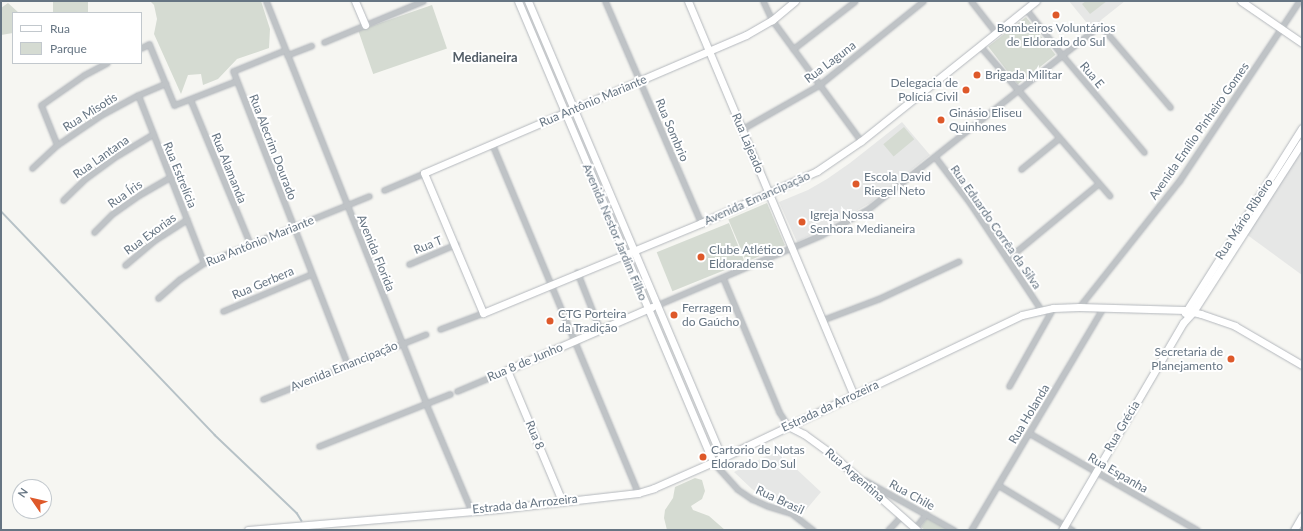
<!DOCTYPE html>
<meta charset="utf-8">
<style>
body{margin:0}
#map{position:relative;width:1303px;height:531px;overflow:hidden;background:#f6f6f2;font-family:Lato,sans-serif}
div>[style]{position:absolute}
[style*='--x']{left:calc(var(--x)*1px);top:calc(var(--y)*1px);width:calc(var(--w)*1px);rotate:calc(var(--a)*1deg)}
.built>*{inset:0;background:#e6e7e6}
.green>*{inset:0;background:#d5dbd2;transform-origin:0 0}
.stream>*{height:1.5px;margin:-0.75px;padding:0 0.75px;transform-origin:0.75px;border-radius:0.75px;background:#b7c2c7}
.roads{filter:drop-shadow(0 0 1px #b4b8bd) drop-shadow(0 0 1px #b4b8bd)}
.street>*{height:5px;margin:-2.5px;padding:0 2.5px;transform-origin:2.5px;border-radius:2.5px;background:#bfc3c6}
.secondary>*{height:7px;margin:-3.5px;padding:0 3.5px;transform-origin:3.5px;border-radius:3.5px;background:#fff}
.dots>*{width:11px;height:11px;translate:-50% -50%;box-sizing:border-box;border:2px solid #fff;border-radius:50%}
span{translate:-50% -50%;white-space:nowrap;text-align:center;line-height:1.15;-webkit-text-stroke:4px #fff;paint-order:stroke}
.poi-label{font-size:12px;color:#667583}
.left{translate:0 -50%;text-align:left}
.right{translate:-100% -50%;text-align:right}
.street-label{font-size:12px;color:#667583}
.neighbourhood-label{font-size:13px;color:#535e68;font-weight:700}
.frame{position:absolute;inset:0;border:2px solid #667583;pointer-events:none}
.legend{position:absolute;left:12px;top:12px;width:130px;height:52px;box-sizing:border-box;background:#fff;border:1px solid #c2c8cd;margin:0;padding:5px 7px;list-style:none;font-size:12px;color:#667583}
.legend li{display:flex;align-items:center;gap:8px;height:20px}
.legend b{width:20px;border:1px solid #c2c8cd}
.north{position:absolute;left:12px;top:479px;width:40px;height:40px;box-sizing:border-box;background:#fff;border:1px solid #c2c8cd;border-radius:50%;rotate:304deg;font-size:11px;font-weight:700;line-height:16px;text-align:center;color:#667583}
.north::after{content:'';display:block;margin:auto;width:14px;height:18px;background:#de592a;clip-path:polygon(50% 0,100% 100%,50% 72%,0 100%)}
</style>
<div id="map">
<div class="built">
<i style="clip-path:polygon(1069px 1px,1125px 1px,1091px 28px)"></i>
<i style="clip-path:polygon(902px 122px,930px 155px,870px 203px,828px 227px,797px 242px,779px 202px,808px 190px,827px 179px,850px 163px)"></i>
<i style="clip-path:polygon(1302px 149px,1302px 275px,1246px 234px)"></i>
<i style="clip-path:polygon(777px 451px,821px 492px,805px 511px,789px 502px,760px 494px,752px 489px,734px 472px)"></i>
</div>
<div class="green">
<i style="left:53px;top:1px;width:35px;height:12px"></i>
<i style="clip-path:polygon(150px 1px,261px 1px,270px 29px,269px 48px,237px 59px,218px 79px,203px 85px,201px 74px,188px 75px,181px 94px,154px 34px,157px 19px,154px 5px)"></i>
<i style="clip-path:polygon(1086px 1px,1107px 1px,1090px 14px,1082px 4px)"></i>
<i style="clip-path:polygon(8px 3px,19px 13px,13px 13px,13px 33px,1px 35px,1px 8px)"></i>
<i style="left:432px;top:5px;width:46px;height:78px;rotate:71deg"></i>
<i style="left:1026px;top:17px;width:48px;height:48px;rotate:52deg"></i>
<i style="left:904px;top:127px;width:16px;height:27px;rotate:50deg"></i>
<i style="left:767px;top:203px;width:46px;height:42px;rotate:67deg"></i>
<i style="left:729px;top:223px;width:42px;height:78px;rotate:68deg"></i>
<i style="clip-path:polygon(695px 478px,702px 480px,705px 491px,702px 499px,691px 506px,693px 510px,709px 516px,725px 530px,667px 530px,664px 518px,665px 510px,673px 498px,675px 487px)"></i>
<i style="clip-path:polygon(927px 518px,949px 530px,925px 530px,921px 527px)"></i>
</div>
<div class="stream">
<i style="--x:1;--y:211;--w:310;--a:46.3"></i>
<i style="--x:215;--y:435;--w:113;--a:43.6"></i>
<i style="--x:297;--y:513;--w:9;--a:58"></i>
</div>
<div class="roads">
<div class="street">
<i style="--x:266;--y:1;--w:434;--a:68.3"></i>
<i style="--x:426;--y:404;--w:115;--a:67"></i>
<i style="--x:605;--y:1;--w:242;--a:66.6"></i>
<i style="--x:763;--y:1;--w:21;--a:65"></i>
<i style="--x:772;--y:20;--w:150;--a:53.7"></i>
<i style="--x:971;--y:1;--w:41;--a:52"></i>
<i style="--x:1026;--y:9;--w:58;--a:52"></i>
<i style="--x:1062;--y:55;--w:127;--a:49.8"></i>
<i style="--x:324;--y:42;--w:107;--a:-22.5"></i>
<i style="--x:980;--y:46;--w:198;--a:49.1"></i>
<i style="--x:141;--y:48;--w:9;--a:-27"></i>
<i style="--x:149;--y:44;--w:66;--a:67.7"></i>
<i style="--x:174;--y:105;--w:66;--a:-21.2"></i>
<i style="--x:793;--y:49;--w:78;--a:-37.7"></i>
<i style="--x:285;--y:50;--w:56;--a:158"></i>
<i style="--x:233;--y:71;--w:314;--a:68.7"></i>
<i style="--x:287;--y:55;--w:26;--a:-21"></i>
<i style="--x:138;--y:95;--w:180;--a:68.6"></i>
<i style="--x:190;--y:99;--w:157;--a:67.5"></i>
<i style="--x:742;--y:129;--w:89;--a:-29.7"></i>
<i style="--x:819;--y:85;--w:134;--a:-38.9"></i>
<i style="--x:492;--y:144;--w:378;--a:67.3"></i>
<i style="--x:57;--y:145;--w:43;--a:-111.8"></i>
<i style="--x:41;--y:105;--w:52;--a:-34.9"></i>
<i style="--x:84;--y:75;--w:26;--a:-28"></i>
<i style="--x:935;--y:157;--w:58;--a:52.7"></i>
<i style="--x:970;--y:203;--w:128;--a:56.4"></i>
<i style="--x:32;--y:168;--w:34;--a:-43"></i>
<i style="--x:57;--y:145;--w:53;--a:-34.3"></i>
<i style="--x:101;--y:115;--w:42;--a:-28.4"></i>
<i style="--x:138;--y:95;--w:30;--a:-23"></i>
<i style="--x:1021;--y:169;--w:49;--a:-39.2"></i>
<i style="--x:384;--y:190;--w:43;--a:-23"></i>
<i style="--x:63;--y:200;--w:32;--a:-44"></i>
<i style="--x:86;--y:178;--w:39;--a:-36"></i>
<i style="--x:118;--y:155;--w:41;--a:-31"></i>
<i style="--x:94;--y:232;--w:25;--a:-45"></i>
<i style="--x:112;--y:214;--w:33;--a:-35"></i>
<i style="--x:139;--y:195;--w:36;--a:-30"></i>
<i style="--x:1007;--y:259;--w:118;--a:-39.5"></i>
<i style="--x:409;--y:264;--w:51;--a:-23.1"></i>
<i style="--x:125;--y:265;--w:39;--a:-40"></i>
<i style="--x:155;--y:240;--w:38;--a:-33"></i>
<i style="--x:577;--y:272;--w:62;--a:68.4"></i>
<i style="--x:723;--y:278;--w:145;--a:67.3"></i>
<i style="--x:779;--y:412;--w:17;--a:57"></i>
<i style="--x:158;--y:298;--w:29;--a:-41"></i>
<i style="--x:180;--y:279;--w:29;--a:-34"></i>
<i style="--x:204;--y:263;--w:178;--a:-22.1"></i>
<i style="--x:657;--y:305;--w:178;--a:-23.1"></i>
<i style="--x:821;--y:235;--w:54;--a:-29"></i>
<i style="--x:868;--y:209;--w:296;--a:-38.4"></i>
<i style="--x:1100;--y:25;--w:108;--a:49.5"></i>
<i style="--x:1079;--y:307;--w:161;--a:-51.6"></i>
<i style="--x:1179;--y:181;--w:216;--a:-56.3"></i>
<i style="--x:223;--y:311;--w:95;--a:-22.8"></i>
<i style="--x:822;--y:320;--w:60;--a:-20.6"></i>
<i style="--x:878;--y:299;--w:89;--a:-25.1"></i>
<i style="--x:440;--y:329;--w:46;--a:-20.4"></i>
<i style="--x:1009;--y:386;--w:90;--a:-60.6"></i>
<i style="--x:457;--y:391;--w:54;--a:-22.8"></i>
<i style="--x:263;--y:399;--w:175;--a:-21.7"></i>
<i style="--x:1029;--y:433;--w:194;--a:30"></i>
<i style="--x:319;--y:446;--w:141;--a:-21.7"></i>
<i style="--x:713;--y:462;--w:36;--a:48"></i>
<i style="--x:737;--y:489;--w:18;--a:34"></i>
<i style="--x:752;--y:499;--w:17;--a:24"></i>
<i style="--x:768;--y:506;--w:24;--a:17"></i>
<i style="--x:791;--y:513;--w:28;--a:38"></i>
<i style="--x:864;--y:480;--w:103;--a:29.1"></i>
<i style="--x:998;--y:485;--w:87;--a:31.3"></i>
<i style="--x:915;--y:528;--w:18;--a:-52"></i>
<i style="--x:888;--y:530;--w:19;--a:-47"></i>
<i style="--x:971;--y:530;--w:258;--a:-59.3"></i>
</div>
<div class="secondary">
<i style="--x:355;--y:1;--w:26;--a:67"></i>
<i style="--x:518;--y:1;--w:501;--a:67.07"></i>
<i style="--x:528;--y:1;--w:496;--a:67"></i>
<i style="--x:688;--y:1;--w:428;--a:67.2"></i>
<i style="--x:795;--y:1;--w:30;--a:140"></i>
<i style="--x:772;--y:20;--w:30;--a:150"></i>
<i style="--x:746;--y:35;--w:350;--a:156.8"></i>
<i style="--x:424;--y:173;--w:152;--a:67.1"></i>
<i style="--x:483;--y:313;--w:236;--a:-22.4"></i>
<i style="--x:701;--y:223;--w:127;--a:-24.1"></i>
<i style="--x:817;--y:171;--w:53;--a:-34.3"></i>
<i style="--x:861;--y:141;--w:224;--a:-38.7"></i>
<i style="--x:1241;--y:1;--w:74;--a:34.5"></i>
<i style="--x:1185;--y:313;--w:219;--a:-57.7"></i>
<i style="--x:788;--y:426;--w:18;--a:27"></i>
<i style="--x:804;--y:434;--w:32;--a:36"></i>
<i style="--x:830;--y:453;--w:116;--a:41.5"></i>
<i style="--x:562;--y:501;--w:142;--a:-112.8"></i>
<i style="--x:507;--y:370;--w:158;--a:-23.5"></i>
<i style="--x:248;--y:530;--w:251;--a:-4.8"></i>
<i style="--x:498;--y:509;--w:141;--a:-6.5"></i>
<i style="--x:638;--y:493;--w:17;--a:-17"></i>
<i style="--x:654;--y:488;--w:74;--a:-23.8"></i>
<i style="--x:722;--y:458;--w:332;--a:-25.5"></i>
<i style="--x:1022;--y:315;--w:32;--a:-13"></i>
<i style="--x:1053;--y:308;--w:26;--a:-2"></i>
<i style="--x:1079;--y:307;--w:106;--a:1.6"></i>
<i style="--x:1185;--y:310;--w:16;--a:14"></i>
<i style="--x:1201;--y:314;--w:36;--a:19"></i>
<i style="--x:1235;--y:326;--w:78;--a:30.2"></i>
<i style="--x:1062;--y:530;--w:240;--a:-59.7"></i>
<i style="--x:1183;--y:323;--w:15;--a:-48"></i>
<i style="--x:1193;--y:312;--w:202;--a:-57.3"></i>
<i style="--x:1294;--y:530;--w:16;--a:-60"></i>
</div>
</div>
<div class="dots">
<i style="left:1056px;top:15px;background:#de592a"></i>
<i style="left:977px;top:75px;background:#de592a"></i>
<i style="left:966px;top:90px;background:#de592a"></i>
<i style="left:941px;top:120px;background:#de592a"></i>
<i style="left:856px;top:184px;background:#de592a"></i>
<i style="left:802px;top:222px;background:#de592a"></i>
<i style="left:701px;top:257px;background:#de592a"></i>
<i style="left:674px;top:315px;background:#de592a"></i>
<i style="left:550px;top:321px;background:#de592a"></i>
<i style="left:1231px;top:359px;background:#de592a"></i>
<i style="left:703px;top:457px;background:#de592a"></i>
</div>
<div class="poi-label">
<span style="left:1056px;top:35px">Bombeiros Voluntários<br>de Eldorado do Sul</span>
<span class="left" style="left:985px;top:75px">Brigada Militar</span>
<span class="right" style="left:958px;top:90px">Delegacia de<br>Polícia Civil</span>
<span class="left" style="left:949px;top:120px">Ginásio Eliseu<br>Quinhones</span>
<span class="left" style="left:864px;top:184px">Escola David<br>Riegel Neto</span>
<span class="left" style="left:810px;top:222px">Igreja Nossa<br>Senhora Medianeira</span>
<span class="left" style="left:709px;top:257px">Clube Atlético<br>Eldoradense</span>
<span class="left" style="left:682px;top:315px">Ferragem<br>do Gaúcho</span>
<span class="left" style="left:558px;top:321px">CTG Porteira<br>da Tradição</span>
<span class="right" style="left:1223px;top:359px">Secretaria de<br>Planejamento</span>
<span class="left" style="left:711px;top:457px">Cartorio de Notas<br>Eldorado Do Sul</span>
</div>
<div class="street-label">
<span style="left:830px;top:62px;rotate:-37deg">Rua Laguna</span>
<span style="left:1092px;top:75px;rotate:50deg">Rua E</span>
<span style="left:593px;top:101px;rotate:-23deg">Rua Antônio Mariante</span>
<span style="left:90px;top:112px;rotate:-32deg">Rua Misotis</span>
<span style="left:672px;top:130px;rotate:67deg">Rua Sombrio</span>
<span style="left:1199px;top:131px;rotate:-55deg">Avenida Emílio Pinheiro Gomes</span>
<span style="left:748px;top:143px;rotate:67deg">Rua Lajeado</span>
<span style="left:273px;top:147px;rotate:69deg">Rua Alecrim Dourado</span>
<span style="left:101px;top:157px;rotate:-35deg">Rua Lantana</span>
<span style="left:229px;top:168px;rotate:68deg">Rua Alamanda</span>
<span style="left:180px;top:175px;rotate:68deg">Rua Estrelícia</span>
<span style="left:125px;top:194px;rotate:-35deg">Rua Íris</span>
<span style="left:757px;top:198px;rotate:-24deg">Avenida Emancipação</span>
<span style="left:1244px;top:219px;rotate:-57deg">Rua Mário Ribeiro</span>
<span style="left:996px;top:227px;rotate:55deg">Rua Eduardo Corrêa da Silva</span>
<span style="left:615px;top:232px;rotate:67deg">Avenida Nestor Jardim Filho</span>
<span style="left:150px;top:234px;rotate:-36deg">Rua Exorias</span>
<span style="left:260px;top:241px;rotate:-22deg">Rua Antônio Mariante</span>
<span style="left:428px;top:245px;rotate:-22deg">Rua T</span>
<span style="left:376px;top:253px;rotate:68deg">Avenida Florida</span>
<span style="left:263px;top:283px;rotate:-23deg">Rua Gerbera</span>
<span style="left:525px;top:362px;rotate:-23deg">Rua 8 de Junho</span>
<span style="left:344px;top:366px;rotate:-22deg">Avenida Emancipação</span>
<span style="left:830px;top:406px;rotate:-25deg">Estrada da Arrozeira</span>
<span style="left:1029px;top:414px;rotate:-59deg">Rua Holanda</span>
<span style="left:1122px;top:426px;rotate:-59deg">Rua Grécia</span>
<span style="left:535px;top:435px;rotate:67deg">Rua 8</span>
<span style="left:1118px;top:473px;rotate:30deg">Rua Espanha</span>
<span style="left:855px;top:475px;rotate:41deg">Rua Argentina</span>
<span style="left:912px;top:495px;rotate:29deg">Rua Chile</span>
<span style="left:780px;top:500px;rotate:25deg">Rua Brasil</span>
<span style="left:525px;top:504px;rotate:-6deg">Estrada da Arrozeira</span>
</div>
<div class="neighbourhood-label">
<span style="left:485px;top:57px">Medianeira</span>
</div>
<div class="frame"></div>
<ul class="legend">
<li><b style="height:5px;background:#fff"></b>Rua</li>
<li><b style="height:11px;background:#d5dbd2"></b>Parque</li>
</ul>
<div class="north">N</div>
</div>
